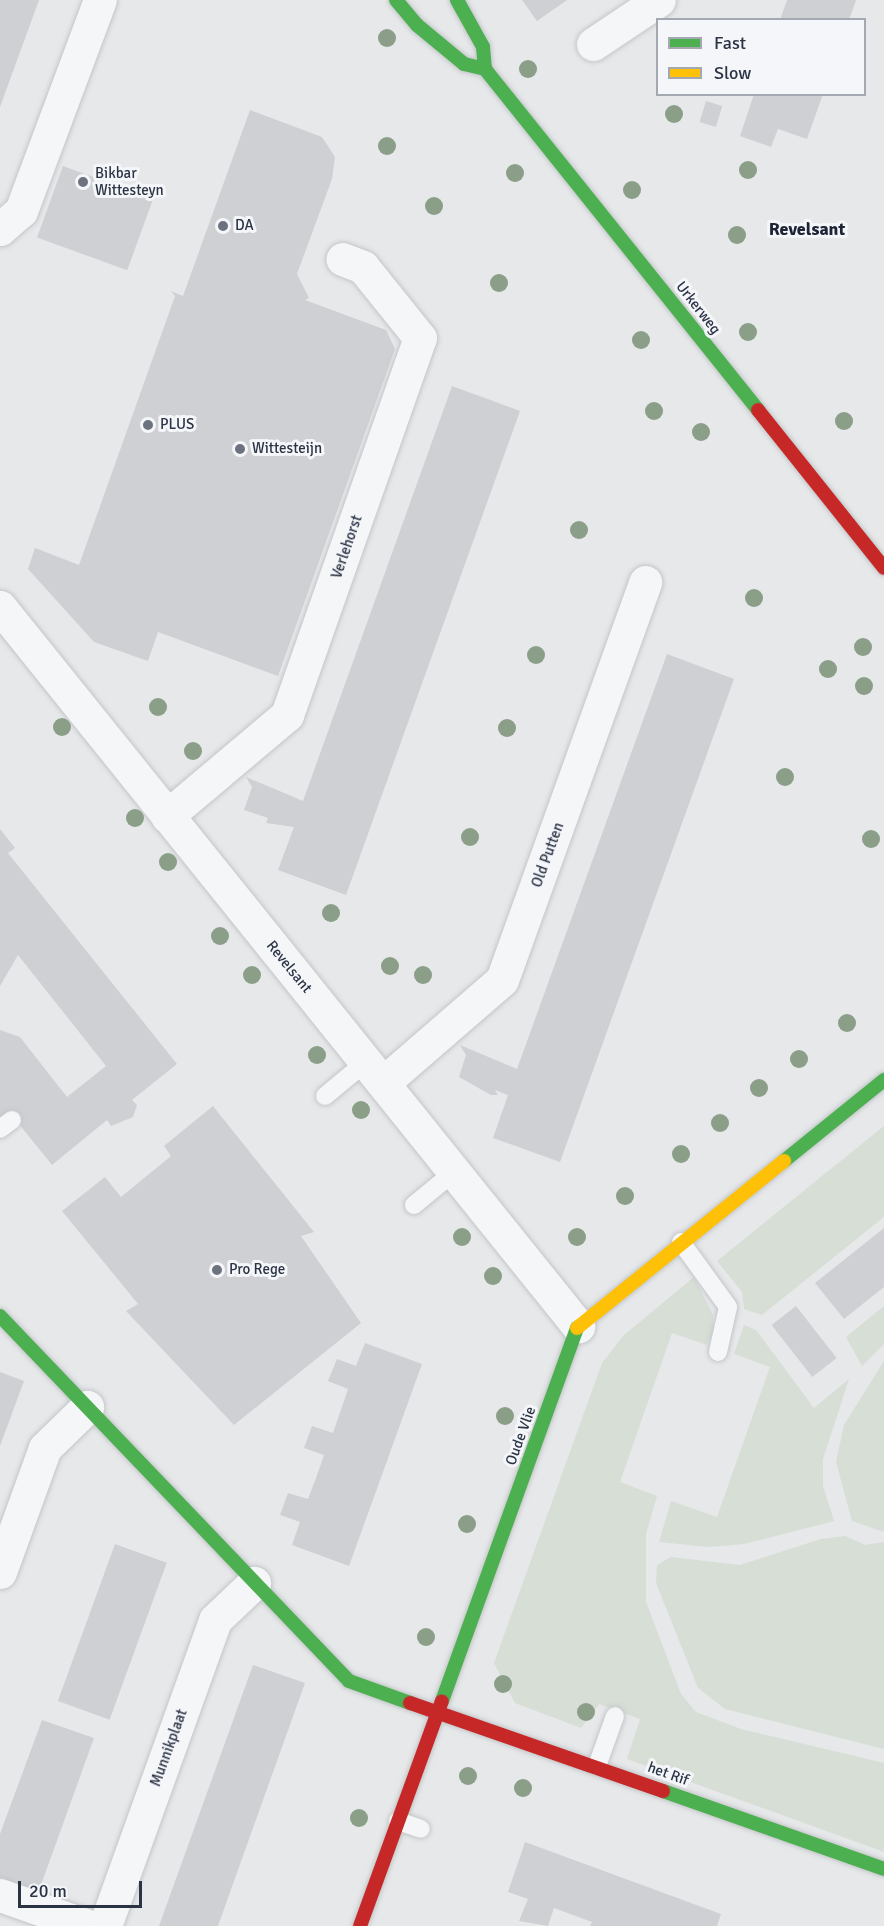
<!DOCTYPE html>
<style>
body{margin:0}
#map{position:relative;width:884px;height:1926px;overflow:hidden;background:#e6e8ea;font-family:Signika,sans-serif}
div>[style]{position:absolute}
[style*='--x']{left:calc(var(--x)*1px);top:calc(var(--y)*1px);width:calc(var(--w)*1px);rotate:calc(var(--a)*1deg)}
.green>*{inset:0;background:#d6ded6}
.building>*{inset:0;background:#ced0d3;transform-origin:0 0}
.roads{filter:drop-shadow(0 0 2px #c4c6c8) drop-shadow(0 0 2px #c4c6c8)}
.lane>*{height:18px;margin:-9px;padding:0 9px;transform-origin:9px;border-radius:9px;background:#f5f6f7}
.street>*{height:33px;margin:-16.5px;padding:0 16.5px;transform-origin:16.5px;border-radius:16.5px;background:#f5f6f7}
.fast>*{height:14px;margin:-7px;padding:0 7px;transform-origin:7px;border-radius:7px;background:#4caf50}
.slow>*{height:14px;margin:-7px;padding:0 7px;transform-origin:7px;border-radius:7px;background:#ffc107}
.jam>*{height:14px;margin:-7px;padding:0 7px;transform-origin:7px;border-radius:7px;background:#c62828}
.trees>*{width:18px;height:18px;margin:-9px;border-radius:50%;background:#8a9e88}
.dots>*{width:16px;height:16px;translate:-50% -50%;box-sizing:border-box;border:3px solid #f4f6f9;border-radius:50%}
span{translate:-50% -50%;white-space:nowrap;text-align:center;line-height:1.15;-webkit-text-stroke:6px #f4f6f9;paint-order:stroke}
.poi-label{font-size:15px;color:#2b3445}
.left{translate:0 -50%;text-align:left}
.street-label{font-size:15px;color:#2b3445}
.quarter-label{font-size:18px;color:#1d2536;font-weight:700}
.legend{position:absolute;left:656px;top:18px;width:210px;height:78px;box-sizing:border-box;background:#f4f6f9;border:2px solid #a4a8b1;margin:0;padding:8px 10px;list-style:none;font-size:18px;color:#2b3445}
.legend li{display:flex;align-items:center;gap:12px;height:30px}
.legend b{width:30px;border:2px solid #a4a8b1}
.scale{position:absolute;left:18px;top:1881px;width:124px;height:27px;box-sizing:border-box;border:3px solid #2b3445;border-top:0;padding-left:8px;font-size:18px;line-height:21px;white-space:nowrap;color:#2b3445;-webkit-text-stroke:4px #f4f6f9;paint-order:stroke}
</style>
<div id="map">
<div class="green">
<i style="clip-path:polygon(884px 1126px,884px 1217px,762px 1315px,744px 1309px,742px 1292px,717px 1261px)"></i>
<i style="clip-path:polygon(694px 1277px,713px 1315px,713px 1332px,707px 1345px,672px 1333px,620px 1482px,657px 1496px,646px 1534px,646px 1602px,681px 1694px,696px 1712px,741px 1729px,884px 1763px,884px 1852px,627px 1759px,640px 1719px,599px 1704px,581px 1728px,515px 1703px,494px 1663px,602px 1363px,624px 1335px)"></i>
<i style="clip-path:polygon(884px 1306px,884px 1344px,862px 1366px,846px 1337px)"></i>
<i style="clip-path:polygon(744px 1325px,756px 1330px,814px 1408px,849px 1379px,823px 1459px,823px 1486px,834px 1521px,744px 1544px,709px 1547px,659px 1542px,671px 1501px,717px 1517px,770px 1367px,734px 1354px)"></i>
<i style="clip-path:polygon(884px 1361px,884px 1532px,852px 1521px,836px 1462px,844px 1425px)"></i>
<i style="clip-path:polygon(845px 1536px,865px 1545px,884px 1542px,884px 1749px,725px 1709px,698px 1688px,656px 1583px,657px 1565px,671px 1557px,740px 1565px,821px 1539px)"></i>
</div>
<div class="building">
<i style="clip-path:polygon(0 0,39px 0,0 107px)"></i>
<i style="clip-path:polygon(522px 0,567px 0,537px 21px)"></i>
<i style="clip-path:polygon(787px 0,856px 0,849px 20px,780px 20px)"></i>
<i style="clip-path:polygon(754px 94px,823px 94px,807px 139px,778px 129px,771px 147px,740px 136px)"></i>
<i style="left:706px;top:101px;width:17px;height:22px;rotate:17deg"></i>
<i style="clip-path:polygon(250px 110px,322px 137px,335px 157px,332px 179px,297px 274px,309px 298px,305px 300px,386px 330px,395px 349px,278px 676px,158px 632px,148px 661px,94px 642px,28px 569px,35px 548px,79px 565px,175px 296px,171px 291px,183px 296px)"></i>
<i style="left:63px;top:166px;width:96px;height:76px;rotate:20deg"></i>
<i style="clip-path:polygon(452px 386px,520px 411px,346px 895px,278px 870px,294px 827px,266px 823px,268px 818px,244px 810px,252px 787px,246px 777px,303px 801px)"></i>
<i style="clip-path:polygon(667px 654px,734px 679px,560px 1162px,493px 1138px,508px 1095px,495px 1090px,498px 1095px,491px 1095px,459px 1077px,466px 1055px,460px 1045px,517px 1069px)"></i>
<i style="clip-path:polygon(0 829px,15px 848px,8px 853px,177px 1064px,132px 1100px,137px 1105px,133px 1117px,111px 1126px,107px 1120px,52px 1165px,19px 1124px,0 1120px,0 1030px,20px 1037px,67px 1097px,106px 1066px,18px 955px,0 986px)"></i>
<i style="clip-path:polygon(213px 1106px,314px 1232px,301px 1236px,361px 1323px,234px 1425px,126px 1311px,138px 1304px,62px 1211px,105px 1177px,121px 1197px,171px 1156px,164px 1146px)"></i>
<i style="clip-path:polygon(884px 1228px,884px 1287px,844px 1319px,815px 1283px)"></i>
<i style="left:796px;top:1306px;width:66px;height:31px;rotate:52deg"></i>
<i style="clip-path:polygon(365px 1343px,422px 1364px,349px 1566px,292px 1545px,300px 1522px,280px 1515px,288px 1493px,308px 1499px,316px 1478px,324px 1455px,304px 1448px,312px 1426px,333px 1433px,348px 1389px,328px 1381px,337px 1359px,356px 1366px)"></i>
<i style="clip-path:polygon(0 1372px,24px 1381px,0 1446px)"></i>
<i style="left:115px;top:1544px;width:55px;height:167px;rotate:20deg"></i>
<i style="clip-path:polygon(253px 1665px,305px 1683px,263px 1800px,218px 1926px,159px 1926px)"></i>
<i style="clip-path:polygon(42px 1720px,94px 1738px,37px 1896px,0 1882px,0 1834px)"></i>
<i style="clip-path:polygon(525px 1842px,721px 1914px,717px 1926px,590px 1926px,592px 1922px,554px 1908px,548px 1926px,519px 1921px,528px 1899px,508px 1892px)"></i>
</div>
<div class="roads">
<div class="lane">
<i style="--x:325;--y:1096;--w:53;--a:-39.7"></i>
<i style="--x:0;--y:1129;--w:15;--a:-37"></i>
<i style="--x:414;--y:1205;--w:52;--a:-39.5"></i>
<i style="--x:681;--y:1242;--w:80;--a:54.1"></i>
<i style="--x:728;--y:1307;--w:46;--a:102.5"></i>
<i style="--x:597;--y:1766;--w:53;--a:-70.2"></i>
<i style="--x:398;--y:1821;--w:24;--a:19"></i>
</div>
<div class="street">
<i style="--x:593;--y:44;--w:79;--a:-33.7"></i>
<i style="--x:0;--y:229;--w:28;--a:-41"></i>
<i style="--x:21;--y:211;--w:225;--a:-69.5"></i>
<i style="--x:0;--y:607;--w:923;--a:51.2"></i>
<i style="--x:167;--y:816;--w:157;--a:-40.1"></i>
<i style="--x:287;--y:715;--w:400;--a:-70.6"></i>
<i style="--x:420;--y:338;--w:91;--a:-128.8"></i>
<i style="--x:363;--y:267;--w:22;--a:-159"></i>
<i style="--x:383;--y:1083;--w:157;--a:-40.9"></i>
<i style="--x:502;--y:980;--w:423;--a:-70.2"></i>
<i style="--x:0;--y:1572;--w:132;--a:-70.1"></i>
<i style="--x:45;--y:1448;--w:59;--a:-44.3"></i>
<i style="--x:0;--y:1895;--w:93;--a:19.4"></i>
<i style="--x:105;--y:1926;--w:325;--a:-70.2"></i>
<i style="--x:215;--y:1620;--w:54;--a:-43.5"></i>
</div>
<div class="fast">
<i style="--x:396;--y:0;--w:33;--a:50"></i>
<i style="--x:417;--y:25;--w:61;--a:39.7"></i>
<i style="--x:464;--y:64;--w:22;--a:13"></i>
<i style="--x:457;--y:0;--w:54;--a:61"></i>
<i style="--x:483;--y:47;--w:22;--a:85"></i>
<i style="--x:485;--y:69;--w:437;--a:51.3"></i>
<i style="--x:784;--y:1161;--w:129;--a:-39"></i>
<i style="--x:0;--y:1316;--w:505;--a:46.28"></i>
<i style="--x:349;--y:1681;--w:65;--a:19.8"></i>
<i style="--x:442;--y:1701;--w:397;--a:-70.1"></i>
<i style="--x:663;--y:1791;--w:234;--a:19.4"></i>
</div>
<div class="slow">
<i style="--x:577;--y:1328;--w:266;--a:-38.9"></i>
</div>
<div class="jam">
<i style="--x:758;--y:410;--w:202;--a:51.4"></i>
<i style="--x:410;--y:1703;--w:268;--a:19.2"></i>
<i style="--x:360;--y:1926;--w:239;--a:-70"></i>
</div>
</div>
<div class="trees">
<i style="left:387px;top:38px"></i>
<i style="left:528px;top:69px"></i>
<i style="left:674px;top:114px"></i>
<i style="left:387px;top:146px"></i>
<i style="left:748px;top:170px"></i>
<i style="left:515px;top:173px"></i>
<i style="left:632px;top:190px"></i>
<i style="left:434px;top:206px"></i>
<i style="left:737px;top:235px"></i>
<i style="left:499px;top:283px"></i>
<i style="left:748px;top:332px"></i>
<i style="left:641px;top:340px"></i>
<i style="left:654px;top:411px"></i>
<i style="left:844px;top:421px"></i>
<i style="left:701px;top:432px"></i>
<i style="left:579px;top:530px"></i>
<i style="left:754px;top:598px"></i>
<i style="left:863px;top:647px"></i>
<i style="left:536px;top:655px"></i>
<i style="left:828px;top:669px"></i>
<i style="left:864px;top:686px"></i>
<i style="left:158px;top:707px"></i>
<i style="left:62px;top:727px"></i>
<i style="left:507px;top:728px"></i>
<i style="left:193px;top:751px"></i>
<i style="left:785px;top:777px"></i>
<i style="left:135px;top:818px"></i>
<i style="left:470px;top:837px"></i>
<i style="left:871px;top:839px"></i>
<i style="left:168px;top:862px"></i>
<i style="left:331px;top:913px"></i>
<i style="left:220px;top:936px"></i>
<i style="left:390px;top:966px"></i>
<i style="left:252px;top:975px"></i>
<i style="left:423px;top:975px"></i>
<i style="left:847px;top:1023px"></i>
<i style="left:317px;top:1055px"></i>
<i style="left:799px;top:1059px"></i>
<i style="left:759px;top:1088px"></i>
<i style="left:361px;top:1110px"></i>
<i style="left:720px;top:1123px"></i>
<i style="left:681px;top:1154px"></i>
<i style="left:625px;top:1196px"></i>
<i style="left:462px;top:1237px"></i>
<i style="left:577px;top:1237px"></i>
<i style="left:493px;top:1276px"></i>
<i style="left:505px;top:1416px"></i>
<i style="left:467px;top:1524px"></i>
<i style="left:426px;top:1637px"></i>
<i style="left:503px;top:1684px"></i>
<i style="left:586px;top:1712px"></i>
<i style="left:468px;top:1776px"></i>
<i style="left:523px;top:1788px"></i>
<i style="left:359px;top:1818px"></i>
</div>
<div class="dots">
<i style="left:83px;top:182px;background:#6c737f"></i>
<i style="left:223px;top:226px;background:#6c737f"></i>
<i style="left:148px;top:425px;background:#6c737f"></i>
<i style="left:240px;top:449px;background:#6c737f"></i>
<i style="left:217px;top:1270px;background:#6c737f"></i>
</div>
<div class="poi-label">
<span class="left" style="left:95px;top:182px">Bikbar<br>Wittesteyn</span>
<span class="left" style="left:235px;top:226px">DA</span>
<span class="left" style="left:160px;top:425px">PLUS</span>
<span class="left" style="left:252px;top:449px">Wittesteijn</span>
<span class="left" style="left:229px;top:1270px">Pro Rege</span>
</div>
<div class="street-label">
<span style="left:698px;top:308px;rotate:52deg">Urkerweg</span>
<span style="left:347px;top:547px;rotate:-71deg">Verlehorst</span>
<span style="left:548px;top:855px;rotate:-70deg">Old Putten</span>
<span style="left:289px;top:967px;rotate:51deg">Revelsant</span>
<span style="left:521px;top:1436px;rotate:-70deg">Oude Vlie</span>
<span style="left:169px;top:1748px;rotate:-70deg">Munnikplaat</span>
<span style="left:668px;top:1774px;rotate:20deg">het Rif</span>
</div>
<div class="quarter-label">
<span style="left:807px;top:229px">Revelsant</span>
</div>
<ul class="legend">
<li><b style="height:8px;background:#4caf50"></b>Fast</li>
<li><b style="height:8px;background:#ffc107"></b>Slow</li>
</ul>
<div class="scale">20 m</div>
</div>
